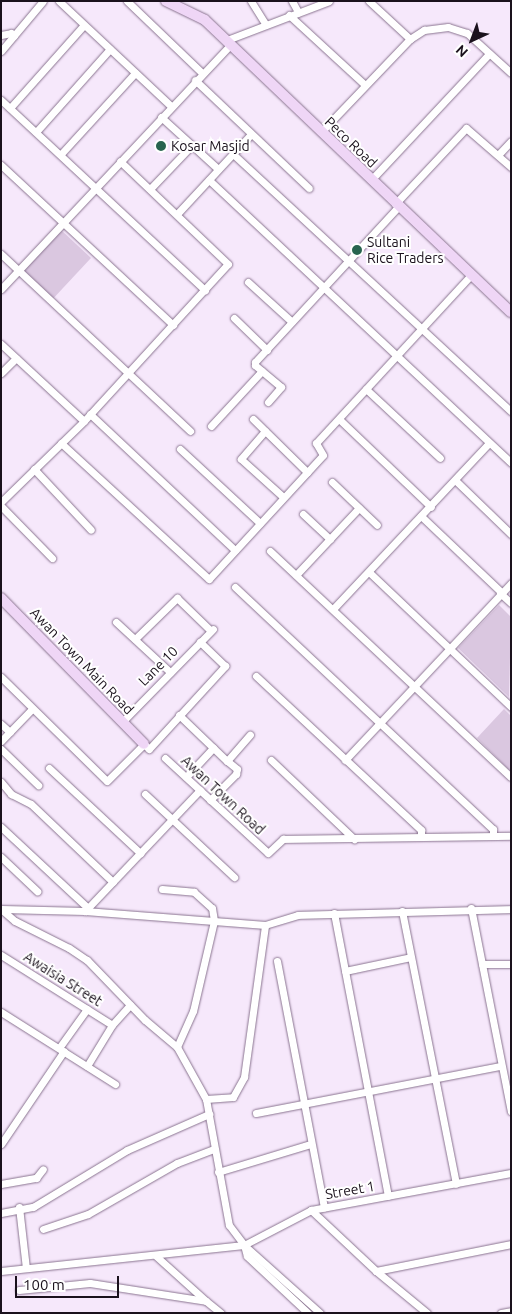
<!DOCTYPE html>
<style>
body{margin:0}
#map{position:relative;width:512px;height:1314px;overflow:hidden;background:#f6e8fb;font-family:Ubuntu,sans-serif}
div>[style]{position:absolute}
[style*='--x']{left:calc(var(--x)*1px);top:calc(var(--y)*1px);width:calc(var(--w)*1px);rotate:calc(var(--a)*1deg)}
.green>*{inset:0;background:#dac7e0;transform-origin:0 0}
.roads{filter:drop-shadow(0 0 1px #8a7490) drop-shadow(0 0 1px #8a7490)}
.street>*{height:7px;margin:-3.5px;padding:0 3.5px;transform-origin:3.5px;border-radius:3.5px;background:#fff}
.secondary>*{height:10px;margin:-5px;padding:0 5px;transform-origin:5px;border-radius:5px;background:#efd6f6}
.dots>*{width:14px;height:14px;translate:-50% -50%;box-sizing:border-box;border:2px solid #fff;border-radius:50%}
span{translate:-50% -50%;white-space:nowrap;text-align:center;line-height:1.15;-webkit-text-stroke:4px #fff;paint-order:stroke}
.street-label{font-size:14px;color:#1a111c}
.poi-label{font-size:14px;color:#1a111c}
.left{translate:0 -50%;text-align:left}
.frame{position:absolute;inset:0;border:2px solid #1a111c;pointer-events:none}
.north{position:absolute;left:447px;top:15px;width:50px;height:50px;-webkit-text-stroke:4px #fff;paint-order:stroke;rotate:223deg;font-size:14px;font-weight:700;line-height:20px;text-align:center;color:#1a111c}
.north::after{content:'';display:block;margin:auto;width:18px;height:22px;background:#1a111c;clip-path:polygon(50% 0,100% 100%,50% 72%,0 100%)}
.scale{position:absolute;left:15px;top:1276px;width:104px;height:22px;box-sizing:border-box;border:2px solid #1a111c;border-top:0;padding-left:6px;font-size:15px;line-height:18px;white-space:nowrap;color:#1a111c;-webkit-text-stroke:4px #fff;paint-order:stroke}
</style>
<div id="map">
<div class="green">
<i style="left:61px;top:230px;width:41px;height:55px;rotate:43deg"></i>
<i style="clip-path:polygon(499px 605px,511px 617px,509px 697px,458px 648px)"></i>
<i style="clip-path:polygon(504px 709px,511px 716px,510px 771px,477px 738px)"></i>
</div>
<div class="roads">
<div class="street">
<i style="--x:59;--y:1;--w:154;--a:43.2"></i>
<i style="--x:127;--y:1;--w:104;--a:43.8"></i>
<i style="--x:251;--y:1;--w:28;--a:58"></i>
<i style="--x:292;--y:1;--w:13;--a:61"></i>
<i style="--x:369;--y:1;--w:56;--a:42.8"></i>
<i style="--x:289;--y:15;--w:103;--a:42.6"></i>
<i style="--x:1;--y:35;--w:10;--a:-11"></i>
<i style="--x:11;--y:33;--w:4;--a:45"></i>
<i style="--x:227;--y:40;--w:109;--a:-20.9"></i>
<i style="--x:1;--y:51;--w:65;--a:-50"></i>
<i style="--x:195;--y:80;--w:157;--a:43.5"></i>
<i style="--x:1;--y:100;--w:279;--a:43"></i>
<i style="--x:10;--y:108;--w:111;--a:-48.3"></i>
<i style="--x:161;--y:117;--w:77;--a:42.4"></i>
<i style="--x:36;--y:132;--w:111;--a:-48.3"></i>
<i style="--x:321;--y:132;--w:129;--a:-46.3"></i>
<i style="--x:410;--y:39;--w:17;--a:-33"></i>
<i style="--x:424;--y:30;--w:24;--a:-7"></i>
<i style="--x:448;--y:27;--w:20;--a:18"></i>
<i style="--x:467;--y:33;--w:59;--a:42.3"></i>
<i style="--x:61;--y:154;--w:110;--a:-47.6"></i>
<i style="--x:233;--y:154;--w:379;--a:42.8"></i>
<i style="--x:498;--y:155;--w:19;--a:-47"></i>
<i style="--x:1;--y:165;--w:235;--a:42.9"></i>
<i style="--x:209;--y:180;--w:414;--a:43.1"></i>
<i style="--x:371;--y:180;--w:173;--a:-46.9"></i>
<i style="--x:150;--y:189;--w:61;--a:-46.3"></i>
<i style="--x:395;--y:204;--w:104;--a:-46.9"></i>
<i style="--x:466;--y:128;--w:60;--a:40.9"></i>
<i style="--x:177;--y:214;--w:109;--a:-47.2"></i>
<i style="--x:1;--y:254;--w:259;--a:43.1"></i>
<i style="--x:248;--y:282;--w:59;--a:42.3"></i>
<i style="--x:1;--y:289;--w:336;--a:-46.8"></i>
<i style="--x:234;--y:318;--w:46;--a:44.1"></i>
<i style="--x:1;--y:344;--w:113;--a:42.9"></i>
<i style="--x:1;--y:373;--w:21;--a:-45"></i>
<i style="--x:366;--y:389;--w:101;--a:43"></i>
<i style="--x:268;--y:402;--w:20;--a:-49"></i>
<i style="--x:281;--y:387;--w:34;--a:-140"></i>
<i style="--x:255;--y:365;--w:3;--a:-90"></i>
<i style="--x:255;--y:362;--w:211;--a:-47.3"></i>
<i style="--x:90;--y:414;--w:199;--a:43.2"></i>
<i style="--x:253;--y:419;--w:76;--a:44.5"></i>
<i style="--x:339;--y:419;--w:127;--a:43.7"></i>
<i style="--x:211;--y:426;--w:75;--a:-47.2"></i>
<i style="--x:265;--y:431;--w:37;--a:131"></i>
<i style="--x:241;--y:459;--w:57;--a:42.1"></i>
<i style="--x:61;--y:443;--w:201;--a:42.6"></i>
<i style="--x:209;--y:579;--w:168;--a:-47.4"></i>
<i style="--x:323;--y:455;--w:14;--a:-120"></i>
<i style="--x:316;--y:443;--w:229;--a:-47.3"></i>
<i style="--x:180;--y:449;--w:109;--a:42.8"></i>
<i style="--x:34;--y:469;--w:83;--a:46.9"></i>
<i style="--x:455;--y:480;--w:78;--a:44"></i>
<i style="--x:332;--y:482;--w:62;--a:43.7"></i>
<i style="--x:1;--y:502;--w:116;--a:-44.3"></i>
<i style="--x:84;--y:421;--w:213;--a:-47.5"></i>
<i style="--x:228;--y:264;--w:149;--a:-136.4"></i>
<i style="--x:1;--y:506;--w:73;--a:45.6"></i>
<i style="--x:303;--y:514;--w:37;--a:43"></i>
<i style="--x:421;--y:516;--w:112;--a:43.5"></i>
<i style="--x:270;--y:551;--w:330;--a:43.2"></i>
<i style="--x:370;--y:573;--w:195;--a:43.5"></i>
<i style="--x:296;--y:575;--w:92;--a:-46.8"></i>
<i style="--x:235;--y:587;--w:354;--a:43.2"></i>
<i style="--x:493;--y:829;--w:7;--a:90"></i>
<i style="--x:500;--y:593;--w:15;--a:42"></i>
<i style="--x:333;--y:609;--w:228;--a:-46.8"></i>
<i style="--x:116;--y:622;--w:74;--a:42.8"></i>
<i style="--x:135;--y:639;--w:59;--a:-44.3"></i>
<i style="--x:177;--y:598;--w:47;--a:44.1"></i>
<i style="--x:256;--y:676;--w:226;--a:43"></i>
<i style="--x:421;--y:830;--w:7;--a:90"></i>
<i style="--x:1;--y:677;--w:148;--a:44.5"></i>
<i style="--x:107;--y:781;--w:52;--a:-45"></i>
<i style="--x:144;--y:744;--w:7;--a:45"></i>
<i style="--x:149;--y:749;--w:113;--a:-47.5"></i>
<i style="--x:225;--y:666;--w:35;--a:-136"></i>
<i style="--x:179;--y:715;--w:66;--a:43.8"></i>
<i style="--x:122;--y:722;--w:130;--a:-45.6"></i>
<i style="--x:1;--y:724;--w:12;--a:42"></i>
<i style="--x:1;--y:741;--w:45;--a:-45.9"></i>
<i style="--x:1;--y:749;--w:52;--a:44.2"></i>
<i style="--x:165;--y:758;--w:140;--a:42.7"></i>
<i style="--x:268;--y:853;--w:21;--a:-43"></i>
<i style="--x:283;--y:839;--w:228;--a:-0.8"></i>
<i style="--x:271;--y:760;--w:115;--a:43.6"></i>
<i style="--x:345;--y:760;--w:243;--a:-46.8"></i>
<i style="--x:49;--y:768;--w:125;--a:43"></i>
<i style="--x:186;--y:777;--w:40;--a:-47"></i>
<i style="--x:1;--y:782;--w:16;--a:50"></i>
<i style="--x:11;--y:794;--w:22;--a:27"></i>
<i style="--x:31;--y:804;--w:113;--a:43.6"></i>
<i style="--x:145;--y:794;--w:122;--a:43"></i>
<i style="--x:210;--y:800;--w:37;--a:-45"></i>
<i style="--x:236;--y:774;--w:5;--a:-79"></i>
<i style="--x:237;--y:769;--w:13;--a:-141"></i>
<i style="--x:227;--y:761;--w:35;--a:-49"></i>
<i style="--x:1;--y:827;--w:119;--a:43"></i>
<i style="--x:1;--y:857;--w:50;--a:43.4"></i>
<i style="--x:162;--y:889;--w:32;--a:5"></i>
<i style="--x:194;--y:892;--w:24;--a:42"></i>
<i style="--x:212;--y:908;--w:13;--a:81"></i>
<i style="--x:214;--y:921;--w:92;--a:103.1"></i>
<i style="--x:193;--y:1011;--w:39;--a:114"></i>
<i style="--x:471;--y:908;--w:207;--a:78.9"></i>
<i style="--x:1;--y:909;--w:18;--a:41"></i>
<i style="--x:15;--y:921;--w:60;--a:26.6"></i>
<i style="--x:69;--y:948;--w:22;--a:34"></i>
<i style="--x:87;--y:960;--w:83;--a:46"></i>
<i style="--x:145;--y:1020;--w:42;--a:40.2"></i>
<i style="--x:177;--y:1047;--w:60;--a:60.9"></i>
<i style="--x:206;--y:1099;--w:128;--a:79.7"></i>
<i style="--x:229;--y:1225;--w:25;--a:53"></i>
<i style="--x:244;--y:1245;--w:11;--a:75"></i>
<i style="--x:247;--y:1256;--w:83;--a:43.1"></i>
<i style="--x:2;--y:909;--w:83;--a:1.4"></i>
<i style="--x:85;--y:911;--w:181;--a:4.4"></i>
<i style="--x:265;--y:925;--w:34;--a:-17"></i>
<i style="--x:298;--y:915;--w:213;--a:-1.6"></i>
<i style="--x:85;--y:911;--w:167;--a:-46.5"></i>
<i style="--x:402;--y:911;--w:278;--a:78.8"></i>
<i style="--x:334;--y:913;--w:288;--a:79.2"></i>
<i style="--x:1;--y:955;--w:131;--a:32.2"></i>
<i style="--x:277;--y:961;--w:251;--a:79.2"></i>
<i style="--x:482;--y:964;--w:29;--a:0"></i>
<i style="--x:345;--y:971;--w:67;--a:-12"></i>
<i style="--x:1;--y:1012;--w:135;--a:32.3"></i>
<i style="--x:59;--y:1048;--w:48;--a:-54.3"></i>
<i style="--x:87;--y:1066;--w:48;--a:-58.6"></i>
<i style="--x:112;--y:1025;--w:27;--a:-48"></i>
<i style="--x:206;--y:1099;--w:27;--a:-4"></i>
<i style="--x:233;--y:1097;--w:23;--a:-61"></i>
<i style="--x:244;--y:1077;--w:153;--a:-82.1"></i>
<i style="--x:256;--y:1113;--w:249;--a:-10.9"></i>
<i style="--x:1;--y:1144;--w:112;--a:-55.9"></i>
<i style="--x:218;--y:1172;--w:97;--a:-16.8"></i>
<i style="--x:1;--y:1184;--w:36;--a:-10"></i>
<i style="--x:36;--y:1178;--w:11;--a:-52"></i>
<i style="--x:19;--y:1207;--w:61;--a:83.5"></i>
<i style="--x:311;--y:1210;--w:89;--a:43.2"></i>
<i style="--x:1;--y:1213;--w:33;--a:-11"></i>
<i style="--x:33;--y:1207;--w:110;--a:-31.2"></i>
<i style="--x:127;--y:1150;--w:90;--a:-23.7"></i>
<i style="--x:43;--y:1229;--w:47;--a:-18.4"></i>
<i style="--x:88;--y:1214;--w:103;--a:-29.8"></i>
<i style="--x:177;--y:1163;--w:40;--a:-21"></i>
<i style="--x:244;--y:1245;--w:102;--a:41.8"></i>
<i style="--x:156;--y:1256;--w:67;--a:42"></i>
<i style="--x:1;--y:1271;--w:244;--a:-6.1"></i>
<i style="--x:244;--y:1245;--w:76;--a:-27.6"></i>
<i style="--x:311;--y:1210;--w:203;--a:-10.5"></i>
<i style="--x:19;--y:1290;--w:71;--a:-5.6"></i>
<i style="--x:90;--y:1283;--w:117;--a:8.8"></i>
<i style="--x:206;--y:1301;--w:19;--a:39"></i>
<i style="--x:427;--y:1313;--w:66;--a:-140.5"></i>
<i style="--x:376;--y:1271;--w:138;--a:-11.3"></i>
<i style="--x:501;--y:1313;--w:10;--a:-11"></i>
</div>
<div class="secondary">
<i style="--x:166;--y:1;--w:43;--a:26"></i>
<i style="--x:205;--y:20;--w:423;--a:43.7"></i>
<i style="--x:1;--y:598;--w:204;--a:45.6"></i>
</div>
</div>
<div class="dots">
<i style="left:161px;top:146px;background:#28644f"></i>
<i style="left:357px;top:250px;background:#28644f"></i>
</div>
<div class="street-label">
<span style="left:351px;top:142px;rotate:44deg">Peco Road</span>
<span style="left:82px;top:661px;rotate:46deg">Awan Town Main Road</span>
<span style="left:158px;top:666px;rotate:-45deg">Lane 10</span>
<span style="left:223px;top:795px;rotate:43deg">Awan Town Road</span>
<span style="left:63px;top:979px;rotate:32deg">Awaisia Street</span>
<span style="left:350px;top:1190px;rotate:-10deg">Street 1</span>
</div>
<div class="poi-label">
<span class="left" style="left:171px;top:146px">Kosar Masjid</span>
<span class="left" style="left:367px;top:250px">Sultani<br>Rice Traders</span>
</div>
<div class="frame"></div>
<div class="north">N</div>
<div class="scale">100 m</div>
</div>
